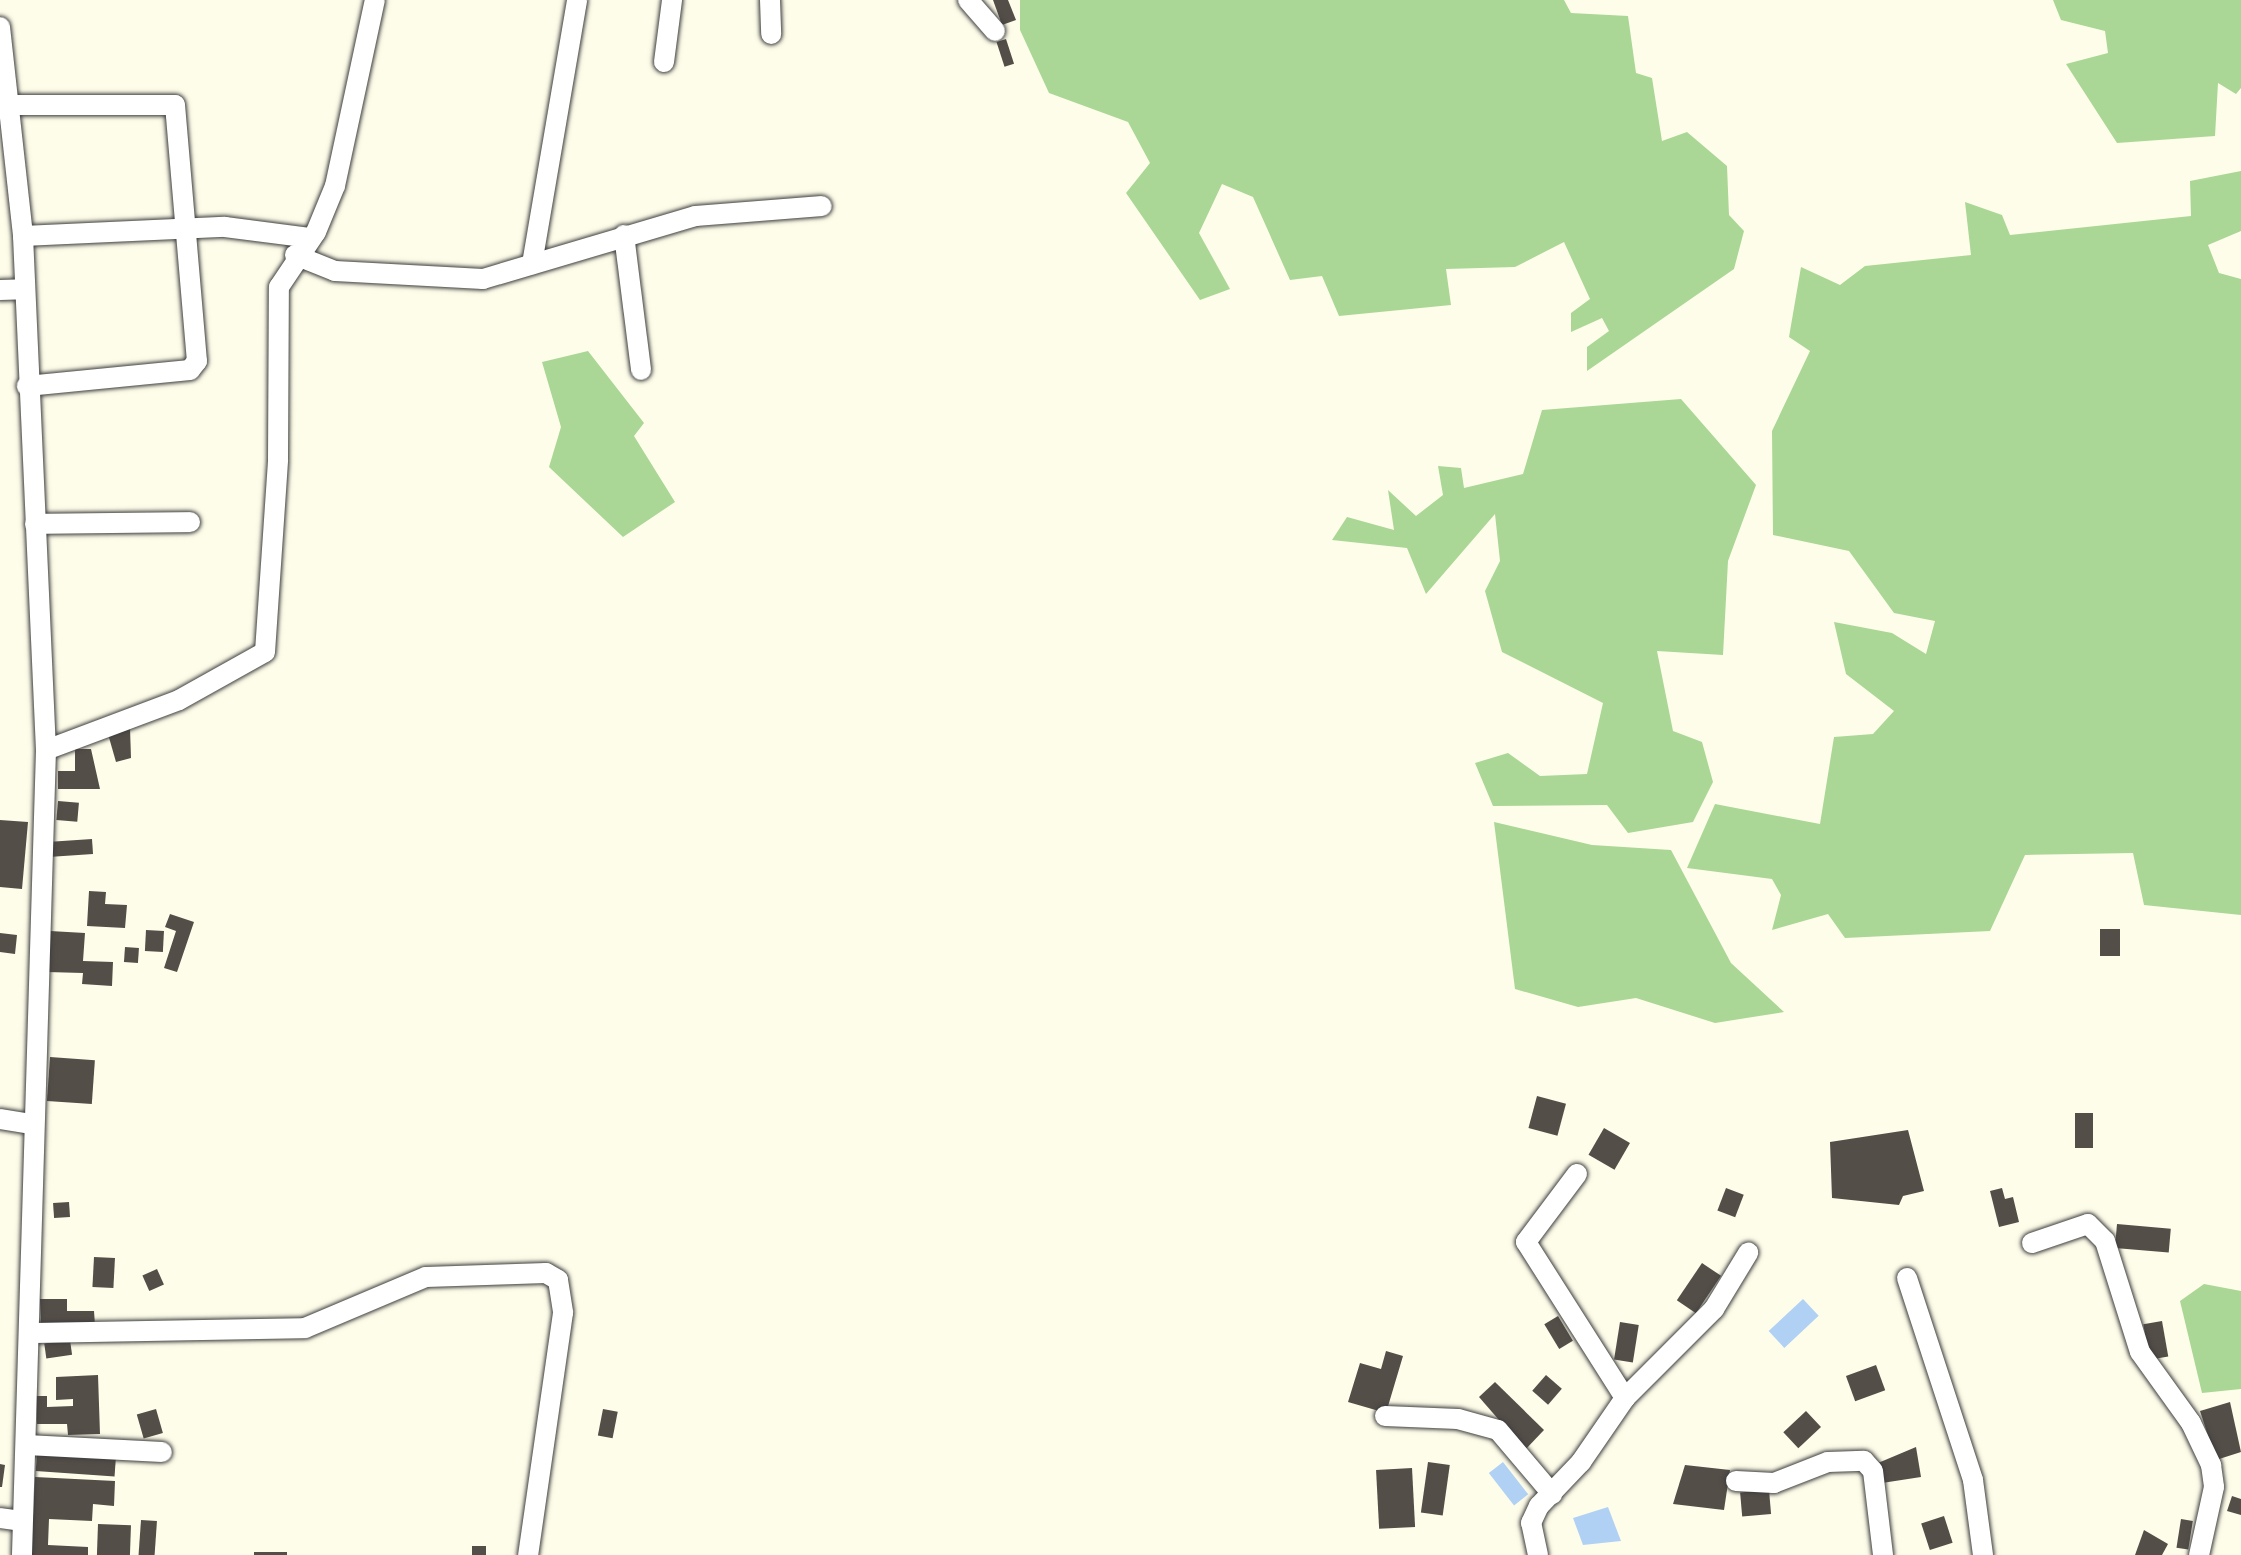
<!DOCTYPE html>
<style>
body{margin:0}
#map{position:relative;width:2241px;height:1555px;overflow:hidden;background:#fefdea;font-family:"Playfair Display",serif}
div>[style]{position:absolute}
[style*='--x']{left:calc(var(--x)*1px);top:calc(var(--y)*1px);width:calc(var(--w)*1px);rotate:calc(var(--a)*1deg)}
.forest>*{inset:0;background:#aad795}
.water>*{inset:0;background:#b1d1f4;transform-origin:0 0}
.building>*{inset:0;background:#544e48;transform-origin:0 0}
.roads{filter:drop-shadow(0 0 2px #3e3e3e) drop-shadow(0 0 2px #3e3e3e)}
.minor>*{height:20px;margin:-10px;padding:0 10px;transform-origin:10px;border-radius:10px;background:#fff}
span{translate:-50% -50%;white-space:nowrap;text-align:center;line-height:1.15;-webkit-text-stroke:8px #fff;paint-order:stroke}
</style>
<div id="map">
<div class="forest">
<i style="clip-path:polygon(1020px 0,1564px 0,1571px 13px,1628px 16px,1636px 73px,1652px 78px,1662px 141px,1687px 132px,1727px 166px,1729px 215px,1744px 231px,1734px 269px,1587px 371px,1587px 347px,1609px 331px,1602px 318px,1571px 332px,1571px 313px,1590px 299px,1564px 242px,1515px 267px,1446px 269px,1451px 305px,1339px 316px,1322px 276px,1290px 280px,1253px 197px,1222px 184px,1199px 233px,1230px 289px,1200px 300px,1126px 193px,1150px 163px,1128px 122px,1049px 93px,1020px 30px)"></i>
<i style="clip-path:polygon(2053px 0,2241px 0,2241px 88px,2236px 94px,2218px 83px,2215px 136px,2117px 143px,2066px 64px,2108px 53px,2105px 31px,2061px 20px)"></i>
<i style="clip-path:polygon(2241px 171px,2241px 231px,2208px 245px,2219px 273px,2241px 279px,2241px 915px,2144px 905px,2133px 853px,2025px 855px,1990px 931px,1845px 938px,1828px 914px,1772px 930px,1781px 895px,1772px 879px,1687px 868px,1715px 804px,1820px 824px,1834px 737px,1873px 734px,1894px 711px,1846px 674px,1834px 622px,1892px 633px,1926px 654px,1935px 621px,1894px 613px,1849px 551px,1773px 535px,1772px 431px,1810px 351px,1789px 337px,1801px 267px,1840px 285px,1865px 266px,1971px 255px,1965px 202px,2002px 215px,2010px 235px,2191px 216px,2190px 181px)"></i>
<i style="clip-path:polygon(588px 351px,644px 423px,634px 436px,675px 502px,623px 537px,549px 467px,561px 427px,542px 362px)"></i>
<i style="clip-path:polygon(1681px 399px,1756px 485px,1728px 561px,1723px 655px,1657px 651px,1673px 731px,1702px 742px,1713px 782px,1693px 822px,1628px 833px,1607px 805px,1493px 806px,1475px 763px,1508px 753px,1540px 776px,1587px 774px,1603px 703px,1502px 652px,1485px 591px,1500px 561px,1495px 514px,1426px 594px,1407px 548px,1332px 540px,1347px 517px,1394px 530px,1388px 490px,1416px 516px,1443px 495px,1438px 466px,1461px 468px,1464px 488px,1523px 474px,1542px 410px)"></i>
<i style="clip-path:polygon(1494px 822px,1592px 845px,1671px 850px,1731px 963px,1784px 1012px,1715px 1023px,1636px 998px,1578px 1007px,1515px 989px)"></i>
<i style="clip-path:polygon(2204px 1284px,2241px 1291px,2241px 1389px,2202px 1393px,2180px 1301px)"></i>
</div>
<div class="water">
<i style="left:1803px;top:1299px;width:23px;height:47px;rotate:47deg"></i>
<i style="left:1503px;top:1462px;width:41px;height:18px;rotate:52deg"></i>
<i style="clip-path:polygon(1608px 1507px,1621px 1541px,1583px 1545px,1573px 1518px)"></i>
</div>
<div class="building">
<i style="clip-path:polygon(993px 0,1008px 0,1016px 20px,1002px 25px)"></i>
<i style="left:1006px;top:39px;width:26px;height:10px;rotate:72deg"></i>
<i style="clip-path:polygon(130px 728px,131px 758px,116px 762px,108px 734px)"></i>
<i style="clip-path:polygon(75px 749px,91px 749px,100px 789px,58px 789px,58px 771px,75px 771px)"></i>
<i style="left:58px;top:801px;width:21px;height:19px;rotate:5deg"></i>
<i style="clip-path:polygon(0 820px,28px 822px,22px 889px,0 887px)"></i>
<i style="left:92px;top:839px;width:15px;height:41px;rotate:86deg"></i>
<i style="clip-path:polygon(89px 891px,106px 892px,105px 904px,127px 905px,125px 928px,87px 926px)"></i>
<i style="clip-path:polygon(170px 914px,194px 922px,177px 972px,164px 968px,176px 931px,165px 927px)"></i>
<i style="left:2100px;top:929px;width:20px;height:27px"></i>
<i style="left:146px;top:930px;width:18px;height:21px;rotate:3deg"></i>
<i style="clip-path:polygon(50px 931px,85px 933px,83px 961px,113px 962px,112px 986px,82px 984px,83px 973px,47px 972px)"></i>
<i style="clip-path:polygon(0 933px,17px 935px,15px 954px,0 952px)"></i>
<i style="left:125px;top:947px;width:14px;height:15px;rotate:4deg"></i>
<i style="left:50px;top:1057px;width:45px;height:44px;rotate:4deg"></i>
<i style="left:1537px;top:1096px;width:30px;height:33px;rotate:15deg"></i>
<i style="left:2075px;top:1113px;width:18px;height:35px"></i>
<i style="left:1604px;top:1128px;width:30px;height:31px;rotate:30deg"></i>
<i style="clip-path:polygon(1908px 1130px,1924px 1191px,1903px 1196px,1899px 1205px,1832px 1198px,1830px 1142px)"></i>
<i style="left:1726px;top:1188px;width:19px;height:24px;rotate:21deg"></i>
<i style="clip-path:polygon(2002px 1188px,2005px 1199px,2013px 1197px,2019px 1222px,1999px 1227px,1990px 1191px)"></i>
<i style="left:69px;top:1202px;width:15px;height:16px;rotate:86deg"></i>
<i style="left:2117px;top:1224px;width:54px;height:24px;rotate:5deg"></i>
<i style="left:94px;top:1257px;width:21px;height:30px;rotate:3deg"></i>
<i style="left:1702px;top:1263px;width:23px;height:45px;rotate:34deg"></i>
<i style="left:157px;top:1269px;width:17px;height:16px;rotate:66deg"></i>
<i style="clip-path:polygon(40px 1299px,67px 1299px,67px 1311px,94px 1311px,95px 1325px,41px 1326px)"></i>
<i style="left:1558px;top:1316px;width:29px;height:16px;rotate:59deg"></i>
<i style="left:2162px;top:1321px;width:36px;height:19px;rotate:80deg"></i>
<i style="left:1620px;top:1322px;width:19px;height:38px;rotate:9deg"></i>
<i style="left:70px;top:1340px;width:15px;height:26px;rotate:82deg"></i>
<i style="clip-path:polygon(1386px 1351px,1403px 1356px,1386px 1413px,1348px 1402px,1360px 1363px,1381px 1369px)"></i>
<i style="left:1876px;top:1365px;width:27px;height:32px;rotate:70deg"></i>
<i style="clip-path:polygon(98px 1375px,100px 1434px,68px 1435px,67px 1424px,37px 1424px,36px 1396px,47px 1396px,47px 1407px,73px 1406px,73px 1399px,56px 1400px,56px 1377px)"></i>
<i style="left:1546px;top:1375px;width:21px;height:21px;rotate:41deg"></i>
<i style="clip-path:polygon(1495px 1382px,1544px 1430px,1525px 1450px,1479px 1397px)"></i>
<i style="clip-path:polygon(2230px 1402px,2241px 1452px,2216px 1460px,2200px 1411px)"></i>
<i style="left:156px;top:1409px;width:25px;height:20px;rotate:74deg"></i>
<i style="left:603px;top:1409px;width:15px;height:27px;rotate:11deg"></i>
<i style="left:1806px;top:1411px;width:22px;height:31px;rotate:47deg"></i>
<i style="clip-path:polygon(1916px 1447px,1921px 1477px,1882px 1483px,1878px 1463px)"></i>
<i style="left:37px;top:1453px;width:79px;height:18px;rotate:4deg"></i>
<i style="left:1428px;top:1462px;width:22px;height:51px;rotate:8deg"></i>
<i style="clip-path:polygon(0 1464px,5px 1465px,2px 1487px,0 1487px)"></i>
<i style="clip-path:polygon(1685px 1465px,1730px 1470px,1724px 1510px,1673px 1504px)"></i>
<i style="left:1412px;top:1468px;width:59px;height:36px;rotate:87deg"></i>
<i style="clip-path:polygon(35px 1477px,115px 1481px,114px 1506px,93px 1504px,92px 1521px,49px 1519px,48px 1545px,88px 1547px,88px 1555px,31px 1555px)"></i>
<i style="left:1769px;top:1490px;width:24px;height:29px;rotate:85deg"></i>
<i style="clip-path:polygon(2232px 1496px,2241px 1499px,2241px 1515px,2227px 1511px)"></i>
<i style="left:1944px;top:1516px;width:28px;height:24px;rotate:72deg"></i>
<i style="left:2181px;top:1519px;width:12px;height:29px;rotate:9deg"></i>
<i style="left:141px;top:1520px;width:16px;height:35px;rotate:4deg"></i>
<i style="left:98px;top:1524px;width:33px;height:31px;rotate:2deg"></i>
<i style="clip-path:polygon(2144px 1530px,2168px 1544px,2162px 1555px,2135px 1555px)"></i>
<i style="left:472px;top:1546px;width:14px;height:9px"></i>
<i style="left:254px;top:1552px;width:33px;height:3px"></i>
</div>
<div class="roads">
<div class="minor">
<i style="--x:770;--y:0;--w:34;--a:88"></i>
<i style="--x:968;--y:0;--w:41;--a:48.9"></i>
<i style="--x:0;--y:27;--w:210;--a:83.7"></i>
<i style="--x:23;--y:236;--w:515;--a:87.44"></i>
<i style="--x:46;--y:750;--w:805;--a:91.71"></i>
<i style="--x:664;--y:62;--w:63;--a:-82.6"></i>
<i style="--x:10;--y:105;--w:165;--a:0"></i>
<i style="--x:175;--y:105;--w:257;--a:85.1"></i>
<i style="--x:197;--y:361;--w:11;--a:128"></i>
<i style="--x:190;--y:370;--w:164;--a:174.4"></i>
<i style="--x:624;--y:235;--w:136;--a:82.8"></i>
<i style="--x:23;--y:236;--w:202;--a:-2.6"></i>
<i style="--x:225;--y:227;--w:87;--a:7.3"></i>
<i style="--x:295;--y:255;--w:43;--a:21.8"></i>
<i style="--x:335;--y:271;--w:148;--a:3.1"></i>
<i style="--x:483;--y:279;--w:222;--a:-16.5"></i>
<i style="--x:696;--y:216;--w:126;--a:-4.5"></i>
<i style="--x:532;--y:264;--w:268;--a:-80.3"></i>
<i style="--x:0;--y:290;--w:24;--a:-2"></i>
<i style="--x:35;--y:524;--w:155;--a:-0.7"></i>
<i style="--x:46;--y:750;--w:142;--a:-20.6"></i>
<i style="--x:179;--y:700;--w:98;--a:-29.2"></i>
<i style="--x:265;--y:652;--w:193;--a:-86.1"></i>
<i style="--x:278;--y:459;--w:172;--a:-89.7"></i>
<i style="--x:279;--y:287;--w:66;--a:-56.1"></i>
<i style="--x:316;--y:232;--w:50;--a:-67.6"></i>
<i style="--x:335;--y:186;--w:190;--a:-77.9"></i>
<i style="--x:0;--y:1119;--w:30;--a:9"></i>
<i style="--x:1577;--y:1174;--w:85;--a:126.9"></i>
<i style="--x:1526;--y:1242;--w:185;--a:57.6"></i>
<i style="--x:2032;--y:1243;--w:59;--a:-18.7"></i>
<i style="--x:2088;--y:1224;--w:24;--a:45"></i>
<i style="--x:2105;--y:1241;--w:116;--a:72.5"></i>
<i style="--x:2140;--y:1352;--w:87;--a:54.3"></i>
<i style="--x:2191;--y:1423;--w:47;--a:64.5"></i>
<i style="--x:2211;--y:1465;--w:22;--a:82"></i>
<i style="--x:2214;--y:1487;--w:70;--a:102.4"></i>
<i style="--x:1907;--y:1278;--w:213;--a:71.9"></i>
<i style="--x:1973;--y:1480;--w:76;--a:82.4"></i>
<i style="--x:30;--y:1333;--w:275;--a:-1"></i>
<i style="--x:305;--y:1328;--w:131;--a:-22.9"></i>
<i style="--x:426;--y:1277;--w:120;--a:-1.9"></i>
<i style="--x:546;--y:1273;--w:14;--a:30"></i>
<i style="--x:558;--y:1280;--w:33;--a:81"></i>
<i style="--x:563;--y:1313;--w:245;--a:98.2"></i>
<i style="--x:1385;--y:1416;--w:73;--a:2.4"></i>
<i style="--x:1458;--y:1419;--w:41;--a:15.4"></i>
<i style="--x:1498;--y:1430;--w:84;--a:49.8"></i>
<i style="--x:27;--y:1445;--w:135;--a:3"></i>
<i style="--x:1736;--y:1481;--w:38;--a:3"></i>
<i style="--x:1774;--y:1483;--w:58;--a:-21.3"></i>
<i style="--x:1828;--y:1462;--w:36;--a:-2"></i>
<i style="--x:1864;--y:1461;--w:13;--a:48"></i>
<i style="--x:1873;--y:1471;--w:85;--a:83.2"></i>
<i style="--x:0;--y:1518;--w:22;--a:8"></i>
<i style="--x:1538;--y:1555;--w:33;--a:-102"></i>
<i style="--x:1531;--y:1523;--w:19;--a:-65"></i>
<i style="--x:1539;--y:1506;--w:61;--a:-46.3"></i>
<i style="--x:1581;--y:1462;--w:78;--a:-55.5"></i>
<i style="--x:1625;--y:1398;--w:126;--a:-45"></i>
<i style="--x:1714;--y:1309;--w:66;--a:-58.7"></i>
</div>
</div>
</div>
